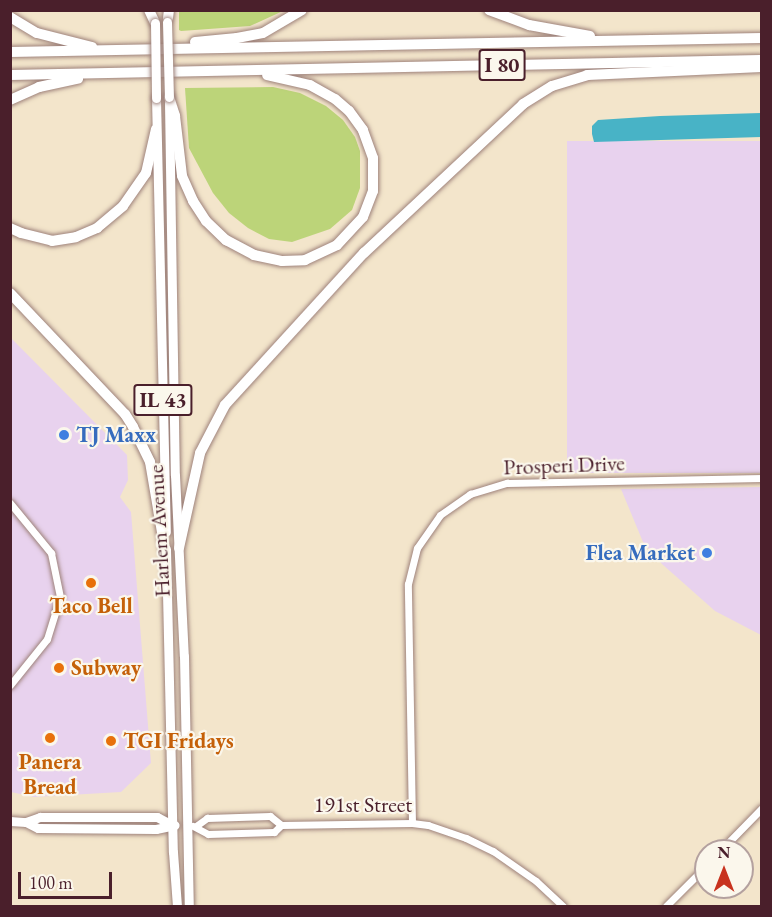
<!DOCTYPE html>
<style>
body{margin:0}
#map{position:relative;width:772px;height:917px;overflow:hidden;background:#f3e5cb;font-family:"EB Garamond",serif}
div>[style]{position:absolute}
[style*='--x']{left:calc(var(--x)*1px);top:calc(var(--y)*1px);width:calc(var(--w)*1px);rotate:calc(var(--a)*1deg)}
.built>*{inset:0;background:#e8d2ee;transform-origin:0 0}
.green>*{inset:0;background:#bcd479}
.water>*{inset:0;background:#48b3c6}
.roads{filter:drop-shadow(0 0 2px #9e827b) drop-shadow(0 0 2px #9e827b)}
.minor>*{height:7px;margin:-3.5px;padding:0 3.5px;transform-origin:3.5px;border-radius:3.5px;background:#fff}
.major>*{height:9px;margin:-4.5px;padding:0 4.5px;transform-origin:4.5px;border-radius:4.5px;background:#fff}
.highway>*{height:10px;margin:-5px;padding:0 5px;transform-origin:5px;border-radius:5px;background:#fff}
.bridges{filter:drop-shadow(0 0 2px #9e827b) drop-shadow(0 0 2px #9e827b)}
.major-bridge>*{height:9px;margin:-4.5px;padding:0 4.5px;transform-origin:4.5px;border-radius:4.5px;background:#fff}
.dots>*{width:16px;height:16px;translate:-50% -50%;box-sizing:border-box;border:3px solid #fbf7ec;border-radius:50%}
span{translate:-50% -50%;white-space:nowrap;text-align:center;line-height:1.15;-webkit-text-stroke:4.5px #fbf7ec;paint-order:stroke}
.shield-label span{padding:2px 4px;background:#fbf7ec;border:2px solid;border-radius:4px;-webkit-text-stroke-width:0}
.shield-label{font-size:21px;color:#4a1f2b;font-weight:700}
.shop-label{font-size:22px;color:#366cbe;font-weight:700}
.left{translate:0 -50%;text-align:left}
.right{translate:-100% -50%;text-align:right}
.street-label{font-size:22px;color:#4a1f2b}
.food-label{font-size:22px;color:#c56008;font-weight:700}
.frame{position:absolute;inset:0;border:12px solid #4a1f2b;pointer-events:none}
.north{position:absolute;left:694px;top:839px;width:60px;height:60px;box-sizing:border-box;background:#fbf7ec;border:2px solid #b4a19f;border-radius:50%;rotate:0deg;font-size:16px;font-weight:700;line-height:24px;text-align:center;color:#4a1f2b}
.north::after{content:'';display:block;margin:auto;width:21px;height:27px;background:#c8321e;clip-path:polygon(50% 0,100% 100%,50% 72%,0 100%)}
.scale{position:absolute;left:18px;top:872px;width:94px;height:27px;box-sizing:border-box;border:3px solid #4a1f2b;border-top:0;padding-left:8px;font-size:18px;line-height:21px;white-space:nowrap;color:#4a1f2b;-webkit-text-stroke:4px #fbf7ec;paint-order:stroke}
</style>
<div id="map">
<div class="built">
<i style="left:761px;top:141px;width:332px;height:194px;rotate:90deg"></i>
<i style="clip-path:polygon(10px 337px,127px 455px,128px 480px,120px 497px,131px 512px,151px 763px,121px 792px,34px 797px,11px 792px)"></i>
<i style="clip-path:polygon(761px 487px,762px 487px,761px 635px,715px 611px,662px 564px,643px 542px,621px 489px)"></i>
</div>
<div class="green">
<i style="clip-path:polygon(179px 11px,179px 10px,283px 11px,250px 26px,181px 31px,179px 30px)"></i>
<i style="clip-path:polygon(273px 87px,300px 93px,326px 106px,343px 120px,355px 137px,360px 151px,360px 188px,352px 210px,330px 229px,292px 242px,269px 239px,248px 228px,229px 213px,213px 193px,189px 148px,185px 88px)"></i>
</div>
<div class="water">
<i style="clip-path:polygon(761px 113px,761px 137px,594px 142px,592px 134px,592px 126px,598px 120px,660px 116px)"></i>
</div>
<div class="roads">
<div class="minor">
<i style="--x:10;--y:503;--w:65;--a:50.6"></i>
<i style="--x:51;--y:553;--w:45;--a:78.4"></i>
<i style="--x:60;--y:597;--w:44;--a:107.2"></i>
<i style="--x:47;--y:639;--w:59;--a:128.8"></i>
<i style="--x:412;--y:823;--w:239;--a:-91"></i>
<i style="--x:408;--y:584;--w:37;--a:-76"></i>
<i style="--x:417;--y:548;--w:40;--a:-55.1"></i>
<i style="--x:440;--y:515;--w:37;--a:-35"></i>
<i style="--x:470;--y:494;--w:39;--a:-17"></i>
<i style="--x:507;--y:483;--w:255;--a:-1.1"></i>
<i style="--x:193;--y:826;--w:17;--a:28"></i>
<i style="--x:208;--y:834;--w:66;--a:-1.7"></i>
<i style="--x:274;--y:832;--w:10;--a:-45"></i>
<i style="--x:196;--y:826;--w:14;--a:-36"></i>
<i style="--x:207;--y:818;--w:63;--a:-1.8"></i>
<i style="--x:270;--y:816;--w:14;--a:39"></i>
<i style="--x:281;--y:825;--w:131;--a:-0.9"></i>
<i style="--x:412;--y:823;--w:16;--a:7"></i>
<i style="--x:428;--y:825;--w:40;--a:18.9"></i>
<i style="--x:466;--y:838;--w:30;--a:26"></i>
<i style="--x:493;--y:851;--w:52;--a:34.9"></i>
<i style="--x:536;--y:881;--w:37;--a:43"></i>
<i style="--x:720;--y:851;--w:60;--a:-45.7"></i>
<i style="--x:666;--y:906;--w:57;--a:-45"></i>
</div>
<div class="major">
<i style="--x:156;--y:98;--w:434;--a:88.7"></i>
<i style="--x:169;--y:103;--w:372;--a:89.1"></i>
<i style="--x:175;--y:475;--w:181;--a:87.2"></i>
<i style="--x:184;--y:656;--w:250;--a:88.9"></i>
<i style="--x:166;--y:549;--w:303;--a:88.7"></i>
<i style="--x:173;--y:852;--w:54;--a:85.8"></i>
<i style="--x:10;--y:821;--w:16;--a:4"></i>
<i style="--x:26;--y:822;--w:15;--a:-20"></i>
<i style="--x:40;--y:817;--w:117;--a:0"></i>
<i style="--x:157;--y:817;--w:17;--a:28"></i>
<i style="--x:26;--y:822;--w:13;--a:27"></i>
<i style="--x:38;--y:828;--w:118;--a:0.5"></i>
<i style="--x:156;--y:829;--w:19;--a:-12"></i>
</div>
<div class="highway">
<i style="--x:149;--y:10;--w:14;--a:65"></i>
<i style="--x:489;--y:10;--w:43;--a:20.6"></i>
<i style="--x:529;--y:25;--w:62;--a:10.2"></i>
<i style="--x:10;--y:17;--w:31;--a:31"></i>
<i style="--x:37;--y:33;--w:57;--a:14.3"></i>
<i style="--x:168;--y:18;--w:8;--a:-83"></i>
<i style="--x:195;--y:42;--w:42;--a:-5.4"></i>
<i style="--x:237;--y:38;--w:26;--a:-11"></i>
<i style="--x:263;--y:33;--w:45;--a:-30.5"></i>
<i style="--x:10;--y:52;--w:752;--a:-1.07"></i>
<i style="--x:10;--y:75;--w:750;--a:-1.15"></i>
<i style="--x:169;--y:97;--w:20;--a:72"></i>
<i style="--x:175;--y:116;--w:60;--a:83.3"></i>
<i style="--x:182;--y:176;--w:27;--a:66"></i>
<i style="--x:193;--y:201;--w:24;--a:57"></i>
<i style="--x:206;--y:221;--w:28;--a:44"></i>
<i style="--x:226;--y:240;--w:32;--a:28"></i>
<i style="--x:254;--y:255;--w:29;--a:12"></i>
<i style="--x:282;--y:261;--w:23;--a:-2"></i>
<i style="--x:305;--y:260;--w:35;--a:-25"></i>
<i style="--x:337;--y:245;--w:38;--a:-47"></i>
<i style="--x:363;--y:217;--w:28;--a:-69"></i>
<i style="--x:373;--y:191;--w:33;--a:-90"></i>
<i style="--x:373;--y:158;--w:30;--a:-110"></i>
<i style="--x:363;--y:130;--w:24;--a:-126"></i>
<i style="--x:349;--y:111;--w:18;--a:-139"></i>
<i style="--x:335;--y:99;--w:29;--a:-151"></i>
<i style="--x:310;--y:85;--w:44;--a:-166.9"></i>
<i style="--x:10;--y:100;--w:32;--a:-24"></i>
<i style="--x:39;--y:87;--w:40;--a:-12"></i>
<i style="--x:10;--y:228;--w:12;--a:24"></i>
<i style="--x:21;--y:233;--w:32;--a:14"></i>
<i style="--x:52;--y:241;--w:24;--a:-9"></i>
<i style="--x:76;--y:237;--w:23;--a:-23"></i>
<i style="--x:97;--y:228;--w:34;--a:-40"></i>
<i style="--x:123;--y:206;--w:40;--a:-55.1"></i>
<i style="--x:146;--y:173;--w:45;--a:-77.2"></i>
<i style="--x:10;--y:293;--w:167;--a:46.5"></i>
<i style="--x:125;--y:414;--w:15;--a:58"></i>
<i style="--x:133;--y:427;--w:39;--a:64"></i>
<i style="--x:150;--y:462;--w:95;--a:80.3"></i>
<i style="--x:179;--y:548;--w:97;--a:-77.5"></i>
<i style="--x:200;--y:453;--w:54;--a:-62.5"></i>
<i style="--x:225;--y:405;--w:206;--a:-47.6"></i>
<i style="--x:364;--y:253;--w:218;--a:-43.1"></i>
<i style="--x:523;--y:104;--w:34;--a:-32"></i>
<i style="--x:552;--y:86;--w:37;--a:-17"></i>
<i style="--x:587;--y:75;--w:175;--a:-2.6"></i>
</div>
</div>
<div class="bridges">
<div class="major-bridge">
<i style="--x:167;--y:22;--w:75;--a:88.5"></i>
<i style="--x:155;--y:23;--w:75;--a:89.2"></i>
</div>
</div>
<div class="dots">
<i style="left:64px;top:435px;background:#3f7fe0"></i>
<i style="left:707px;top:553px;background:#3f7fe0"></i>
<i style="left:91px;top:583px;background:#e8710a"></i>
<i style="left:59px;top:668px;background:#e8710a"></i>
<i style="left:50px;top:738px;background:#e8710a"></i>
<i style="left:111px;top:741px;background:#e8710a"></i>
</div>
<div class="shield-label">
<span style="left:502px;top:65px">I 80</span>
<span style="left:163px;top:400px">IL 43</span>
</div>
<div class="shop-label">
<span class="left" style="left:76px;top:435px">TJ Maxx</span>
<span class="right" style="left:695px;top:553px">Flea Market</span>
</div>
<div class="street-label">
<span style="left:564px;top:465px;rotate:-2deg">Prosperi Drive</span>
<span style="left:159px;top:531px;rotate:-93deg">Harlem Avenue</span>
<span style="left:363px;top:805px">191st Street</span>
</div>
<div class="food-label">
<span style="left:91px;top:606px">Taco Bell</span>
<span class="left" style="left:71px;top:668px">Subway</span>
<span class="left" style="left:123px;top:741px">TGI Fridays</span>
<span style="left:50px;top:774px">Panera<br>Bread</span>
</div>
<div class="frame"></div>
<div class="north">N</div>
<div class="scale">100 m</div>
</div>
